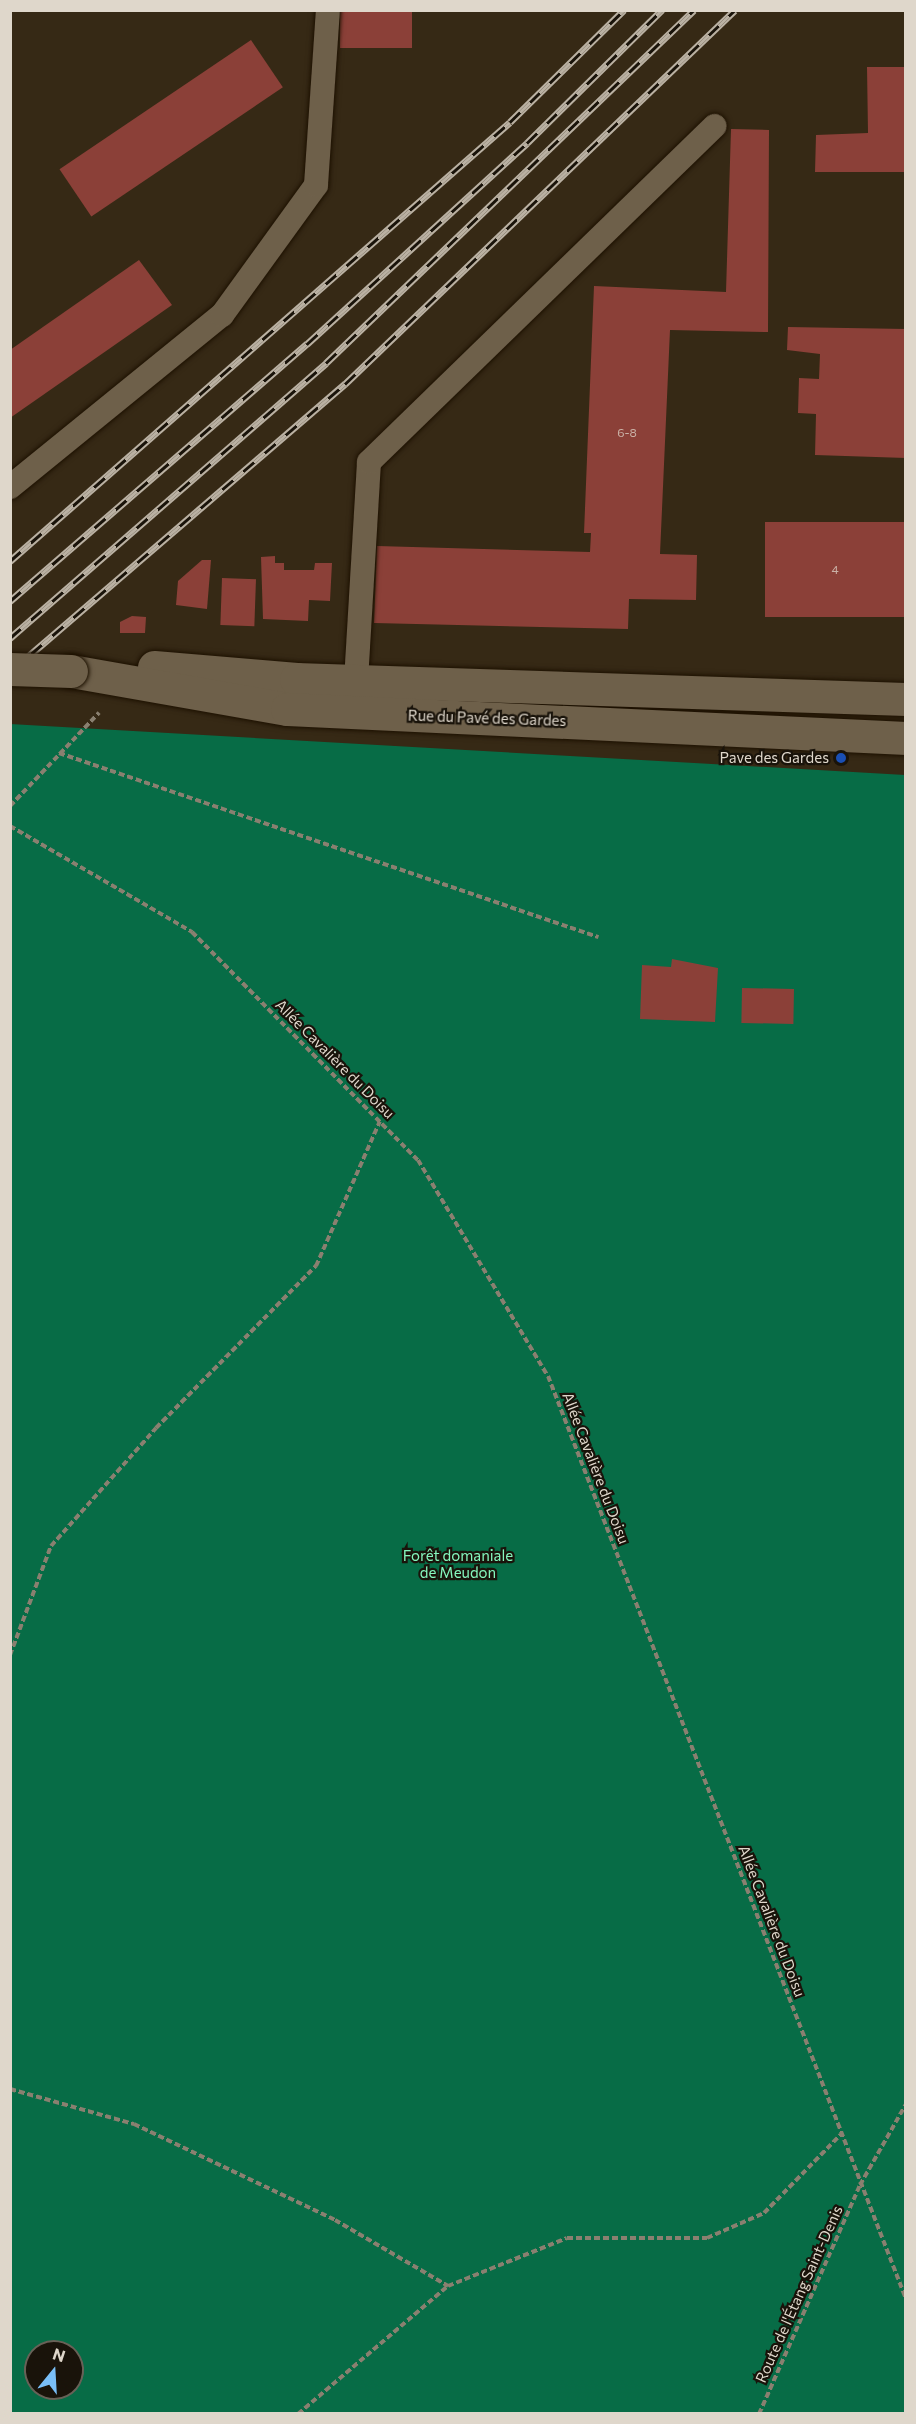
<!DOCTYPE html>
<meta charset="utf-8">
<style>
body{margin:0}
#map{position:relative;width:916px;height:2424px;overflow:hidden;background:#362915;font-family:Commissioner,sans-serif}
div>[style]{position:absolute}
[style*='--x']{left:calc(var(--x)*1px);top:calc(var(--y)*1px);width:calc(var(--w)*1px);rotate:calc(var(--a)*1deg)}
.forest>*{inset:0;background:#076c46}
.building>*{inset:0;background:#8b4038;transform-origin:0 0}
.path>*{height:4px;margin-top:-2px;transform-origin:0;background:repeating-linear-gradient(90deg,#8a8070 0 6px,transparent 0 9px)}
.roads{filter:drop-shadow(0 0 2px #1d1101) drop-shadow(0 0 2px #1d1101)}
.service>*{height:24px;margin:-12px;padding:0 12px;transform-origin:12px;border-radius:12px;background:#6e604a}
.secondary>*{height:33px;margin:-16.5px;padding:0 16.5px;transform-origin:16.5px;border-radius:16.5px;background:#6e604a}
.rail>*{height:7px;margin-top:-3.5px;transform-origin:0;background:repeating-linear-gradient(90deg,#19130a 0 14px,#bab1a3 0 28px);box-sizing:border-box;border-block:2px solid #bab1a3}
.bridges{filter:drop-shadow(0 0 2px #1d1101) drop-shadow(0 0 2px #1d1101)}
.secondary-bridge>*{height:33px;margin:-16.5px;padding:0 16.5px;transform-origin:16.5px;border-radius:16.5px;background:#6e604a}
.dots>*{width:16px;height:16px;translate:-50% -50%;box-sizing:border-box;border:3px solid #19130a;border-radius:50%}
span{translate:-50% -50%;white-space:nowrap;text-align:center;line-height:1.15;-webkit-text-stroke:4.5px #19130a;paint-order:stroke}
.number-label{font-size:12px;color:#cab1a6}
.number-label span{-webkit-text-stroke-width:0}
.street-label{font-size:15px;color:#dfd7cb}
.poi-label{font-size:15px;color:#dfd7cb}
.right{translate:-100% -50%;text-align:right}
.park-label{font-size:15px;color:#85f7be}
.frame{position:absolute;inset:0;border:12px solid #dfd7cb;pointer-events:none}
.north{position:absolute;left:24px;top:2340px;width:60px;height:60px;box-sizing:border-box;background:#19130a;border:2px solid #686157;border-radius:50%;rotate:18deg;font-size:16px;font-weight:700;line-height:24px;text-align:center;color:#dfd7cb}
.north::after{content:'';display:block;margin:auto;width:21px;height:27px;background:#79bff8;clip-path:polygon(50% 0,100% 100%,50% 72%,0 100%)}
</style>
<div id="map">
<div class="forest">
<i style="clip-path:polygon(evenodd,10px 724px,905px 775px,905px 2413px,11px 2413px,10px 724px,36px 2352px,72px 2352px,72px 2388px,36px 2388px,36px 2352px)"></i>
</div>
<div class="building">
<i style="left:340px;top:10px;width:72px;height:38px"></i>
<i style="left:251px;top:40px;width:57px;height:231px;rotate:56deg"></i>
<i style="clip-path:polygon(867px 67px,906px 67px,906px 172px,815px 172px,816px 135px,868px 133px)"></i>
<i style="clip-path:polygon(731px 129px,769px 130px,768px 332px,670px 330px,660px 554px,697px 555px,696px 600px,629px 599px,628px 629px,374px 623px,377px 546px,590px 552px,591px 533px,584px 533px,594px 286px,726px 292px)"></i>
<i style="clip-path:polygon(139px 260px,172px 305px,10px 418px,10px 350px)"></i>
<i style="clip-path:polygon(788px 327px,906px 329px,906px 458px,815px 455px,816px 414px,798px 413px,799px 378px,819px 379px,820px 354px,787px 350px)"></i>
<i style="left:765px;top:522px;width:141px;height:95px"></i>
<i style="clip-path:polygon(275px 556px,275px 563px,284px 563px,284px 570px,314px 570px,315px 563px,332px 563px,330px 601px,309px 600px,308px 621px,263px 619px,261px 557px)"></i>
<i style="clip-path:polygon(202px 560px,211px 560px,207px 609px,176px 605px,178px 581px)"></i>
<i style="left:222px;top:578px;width:34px;height:47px;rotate:2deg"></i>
<i style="clip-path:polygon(132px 616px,146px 617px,145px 633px,120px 633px,120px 622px)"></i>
<i style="clip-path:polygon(672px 959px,718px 968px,715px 1022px,640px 1019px,642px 965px,671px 967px)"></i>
<i style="left:742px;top:988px;width:52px;height:35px;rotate:1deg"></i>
</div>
<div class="path">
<i style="--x:59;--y:753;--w:570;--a:18.85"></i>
<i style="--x:10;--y:806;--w:129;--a:-46.3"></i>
<i style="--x:10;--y:826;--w:211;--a:30.2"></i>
<i style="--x:192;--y:932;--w:321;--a:45.3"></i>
<i style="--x:418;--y:1160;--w:252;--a:59"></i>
<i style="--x:548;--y:1376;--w:990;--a:68.8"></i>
<i style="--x:10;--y:1655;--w:116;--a:-69.4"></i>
<i style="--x:51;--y:1546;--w:158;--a:-48.3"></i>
<i style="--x:156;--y:1428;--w:228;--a:-45.4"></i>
<i style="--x:316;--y:1266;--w:158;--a:-66.2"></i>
<i style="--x:10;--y:2089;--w:129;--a:15.8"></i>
<i style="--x:134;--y:2124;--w:223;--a:25.5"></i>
<i style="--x:335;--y:2220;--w:131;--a:30.3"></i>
<i style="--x:298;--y:2414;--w:197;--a:-40.5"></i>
<i style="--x:448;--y:2286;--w:128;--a:-22"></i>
<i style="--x:567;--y:2238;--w:140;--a:0"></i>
<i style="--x:707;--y:2238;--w:62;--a:-23.7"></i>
<i style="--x:764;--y:2213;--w:110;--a:-45.7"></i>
<i style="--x:759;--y:2414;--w:250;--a:-66.2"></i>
<i style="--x:860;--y:2185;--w:93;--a:-60.4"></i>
</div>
<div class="roads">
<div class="service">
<i style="--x:10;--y:487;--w:273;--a:-39.1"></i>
<i style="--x:222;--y:315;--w:160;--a:-54.1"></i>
<i style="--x:316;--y:185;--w:175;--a:-86.1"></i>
<i style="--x:356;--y:681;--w:219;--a:-86.6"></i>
<i style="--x:369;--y:462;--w:482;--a:-44.2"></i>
</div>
<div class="secondary">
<i style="--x:154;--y:667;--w:143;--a:4.8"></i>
<i style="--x:296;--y:679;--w:610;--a:1.88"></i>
<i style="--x:71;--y:671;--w:219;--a:10"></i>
<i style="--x:287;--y:709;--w:620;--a:2.68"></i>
</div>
</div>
<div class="rail">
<i style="--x:10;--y:561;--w:665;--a:-41.28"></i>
<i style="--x:510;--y:122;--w:160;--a:-44.5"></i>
<i style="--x:10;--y:601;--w:393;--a:-40.9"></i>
<i style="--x:307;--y:344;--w:298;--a:-42.4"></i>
<i style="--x:527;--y:143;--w:190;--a:-44.6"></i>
<i style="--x:10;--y:638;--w:419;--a:-41"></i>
<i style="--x:326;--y:363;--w:510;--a:-43.81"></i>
<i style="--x:10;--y:672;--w:442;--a:-40.7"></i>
<i style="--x:345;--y:384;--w:540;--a:-43.8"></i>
</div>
<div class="bridges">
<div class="secondary-bridge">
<i style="--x:10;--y:669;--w:61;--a:1.9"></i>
</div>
</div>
<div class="dots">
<i style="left:841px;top:758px;background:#1a4fb4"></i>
</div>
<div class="number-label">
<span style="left:627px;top:433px">6-8</span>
<span style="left:835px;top:570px">4</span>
</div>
<div class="street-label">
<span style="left:487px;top:718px;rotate:2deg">Rue du Pavé des Gardes</span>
<span style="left:335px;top:1059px;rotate:45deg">Allée Cavalière du Doisu</span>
<span style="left:596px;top:1468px;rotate:69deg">Allée Cavalière du Doisu</span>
<span style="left:772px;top:1921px;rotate:69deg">Allée Cavalière du Doisu</span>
<span style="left:799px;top:2294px;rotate:-66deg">Route de l'Étang Saint-Denis</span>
</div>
<div class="poi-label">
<span class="right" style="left:829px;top:758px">Pave des Gardes</span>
</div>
<div class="park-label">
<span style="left:458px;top:1564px">Forêt domaniale<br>de Meudon</span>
</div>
<div class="frame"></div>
<div class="north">N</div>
</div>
